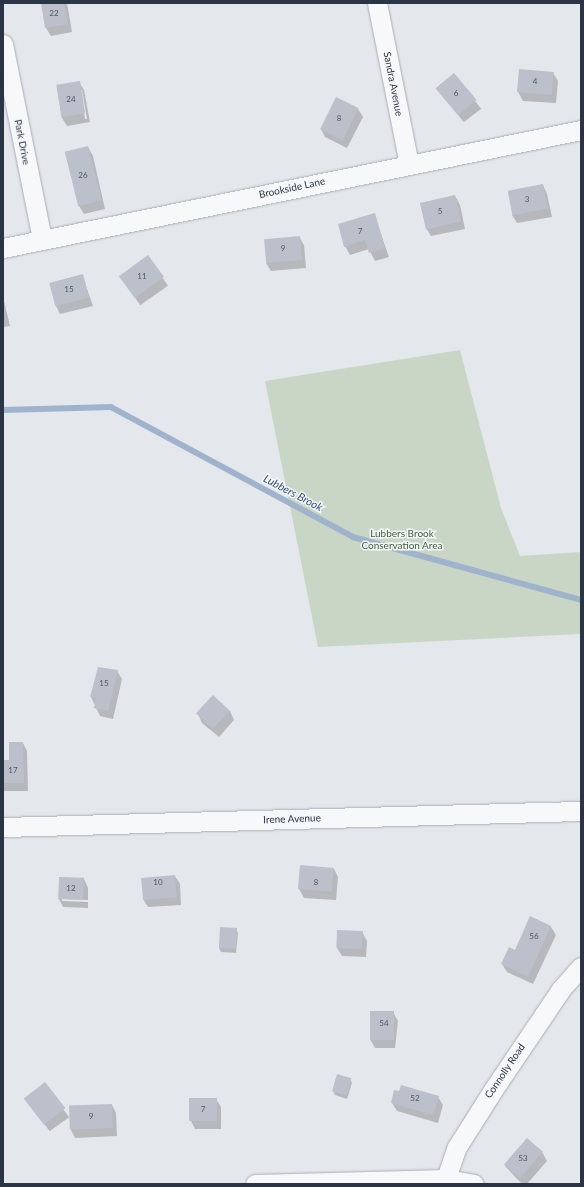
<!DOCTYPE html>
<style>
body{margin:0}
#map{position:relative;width:584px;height:1187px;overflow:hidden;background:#e4e7ec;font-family:Lato,sans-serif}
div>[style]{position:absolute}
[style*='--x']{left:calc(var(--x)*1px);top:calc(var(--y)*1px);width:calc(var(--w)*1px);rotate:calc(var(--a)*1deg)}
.green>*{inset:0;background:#c9d6c5}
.shadow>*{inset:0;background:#0003;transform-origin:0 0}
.stream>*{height:5.5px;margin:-2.75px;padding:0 2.75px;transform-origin:2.75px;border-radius:2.75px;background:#9fb4cc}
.building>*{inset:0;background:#bbc0ca;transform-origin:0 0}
.roads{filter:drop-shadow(0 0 1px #a9aeb7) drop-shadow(0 0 1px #a9aeb7)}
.minor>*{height:19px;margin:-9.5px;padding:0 9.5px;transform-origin:9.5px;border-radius:9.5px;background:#f7f8fa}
span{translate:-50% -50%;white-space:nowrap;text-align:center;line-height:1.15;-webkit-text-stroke:3px #f4f6f9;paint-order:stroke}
.number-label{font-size:8px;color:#4f5766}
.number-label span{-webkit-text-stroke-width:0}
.street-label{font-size:10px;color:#2b3445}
.park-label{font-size:10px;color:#3f6138}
.water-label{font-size:11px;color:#34527a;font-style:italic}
.frame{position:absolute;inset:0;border:4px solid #2b3445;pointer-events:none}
</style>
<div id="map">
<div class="green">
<i style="clip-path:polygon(460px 350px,501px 508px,520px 556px,581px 552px,581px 634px,318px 647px,265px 381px)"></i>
</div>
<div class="shadow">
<i style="clip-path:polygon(42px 3px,67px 3px,72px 32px,51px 36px,46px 28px)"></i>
<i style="clip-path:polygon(520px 70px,553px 73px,558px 81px,556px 103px,523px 101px,518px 92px)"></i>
<i style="left:454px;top:74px;width:44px;height:22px;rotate:52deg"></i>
<i style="clip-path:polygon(evenodd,79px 82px,84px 90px,90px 122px,67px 126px,62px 118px,57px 86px,79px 82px,80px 90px,82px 90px,87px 119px,85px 119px,80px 90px)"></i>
<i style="clip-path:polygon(337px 98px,358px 109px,363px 117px,347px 148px,325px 137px,321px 129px)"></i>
<i style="clip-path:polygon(88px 147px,93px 156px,105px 209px,84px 214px,79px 206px)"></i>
<i style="clip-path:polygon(543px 185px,547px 194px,552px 217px,517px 223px,512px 215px)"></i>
<i style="clip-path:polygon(455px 196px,460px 205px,465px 229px,431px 236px,426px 228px,421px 203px)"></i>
<i style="clip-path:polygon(374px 214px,389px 257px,375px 261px,369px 249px,350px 255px,345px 246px)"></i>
<i style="clip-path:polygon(299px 237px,304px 245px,306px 268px,271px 271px,266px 263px)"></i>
<i style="left:148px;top:257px;width:35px;height:34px;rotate:55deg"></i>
<i style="clip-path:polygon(82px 275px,93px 306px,60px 314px,56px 306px)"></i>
<i style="clip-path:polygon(3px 297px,10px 326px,3px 327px)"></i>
<i style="clip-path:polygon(117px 671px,122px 679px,113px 719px,100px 716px,91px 697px)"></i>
<i style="clip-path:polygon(230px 711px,234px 720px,219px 737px,202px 723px,198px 714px)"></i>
<i style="clip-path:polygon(23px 743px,27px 751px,28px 791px,3px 791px,3px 761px,10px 761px)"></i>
<i style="clip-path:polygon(301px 866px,334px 869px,338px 877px,336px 900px,304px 898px,299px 889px)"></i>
<i style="clip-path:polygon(175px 876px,180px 884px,181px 905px,148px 907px,143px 899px)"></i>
<i style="clip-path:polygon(60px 878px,84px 879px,88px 888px,88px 900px,62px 899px,62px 901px,88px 902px,88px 908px,63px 907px,59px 899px)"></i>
<i style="clip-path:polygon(531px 918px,551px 927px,556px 935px,533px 984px,507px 972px,502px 964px,515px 951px)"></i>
<i style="clip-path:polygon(236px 929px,238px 933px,236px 953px,221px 952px,219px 948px)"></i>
<i style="clip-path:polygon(362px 932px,367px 941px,366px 957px,342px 956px,337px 948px)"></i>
<i style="clip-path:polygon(393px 1012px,398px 1021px,395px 1048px,375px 1048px,370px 1039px)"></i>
<i style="clip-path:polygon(350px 1079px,352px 1083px,347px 1099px,335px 1095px,333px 1091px)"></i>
<i style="left:45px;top:1084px;width:41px;height:24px;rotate:54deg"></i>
<i style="clip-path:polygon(438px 1097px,443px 1105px,438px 1123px,397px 1111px,392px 1103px)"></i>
<i style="clip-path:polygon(216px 1099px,221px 1107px,221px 1129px,195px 1129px,191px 1121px,190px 1100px)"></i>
<i style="clip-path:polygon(112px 1105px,116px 1113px,117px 1136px,75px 1138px,71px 1130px,70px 1107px)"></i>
<i style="clip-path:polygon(542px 1152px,547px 1161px,527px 1184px,522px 1184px,505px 1166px)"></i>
</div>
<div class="stream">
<i style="--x:3;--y:410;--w:108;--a:-1.6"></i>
<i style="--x:111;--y:407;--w:275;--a:28.2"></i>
<i style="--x:353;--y:537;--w:237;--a:15.4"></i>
</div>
<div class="building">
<i style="clip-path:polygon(41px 3px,64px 3px,68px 24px,45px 28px)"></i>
<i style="left:519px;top:69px;width:35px;height:23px;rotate:5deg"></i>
<i style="left:454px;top:73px;width:35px;height:24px;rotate:50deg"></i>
<i style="left:80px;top:81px;width:33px;height:24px;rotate:81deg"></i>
<i style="left:336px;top:97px;width:25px;height:36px;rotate:26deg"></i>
<i style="left:88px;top:146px;width:56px;height:24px;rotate:76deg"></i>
<i style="left:543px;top:184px;width:25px;height:36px;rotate:79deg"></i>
<i style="left:455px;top:195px;width:27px;height:36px;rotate:77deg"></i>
<i style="clip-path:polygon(375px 213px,385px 248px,369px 253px,365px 240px,344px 247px,338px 224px)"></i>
<i style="left:300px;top:236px;width:24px;height:36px;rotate:85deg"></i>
<i style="left:148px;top:255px;width:27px;height:36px;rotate:54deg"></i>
<i style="left:83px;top:274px;width:24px;height:35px;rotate:75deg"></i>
<i style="clip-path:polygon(98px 667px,118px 670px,108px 711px,94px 708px,96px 698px,90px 697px)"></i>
<i style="left:213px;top:695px;width:23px;height:25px;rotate:43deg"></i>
<i style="clip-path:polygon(9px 742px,23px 742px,24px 783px,3px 783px,3px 760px,9px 760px)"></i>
<i style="left:300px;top:865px;width:34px;height:24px;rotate:5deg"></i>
<i style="left:175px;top:875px;width:22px;height:34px;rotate:85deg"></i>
<i style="left:59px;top:877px;width:25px;height:22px;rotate:2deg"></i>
<i style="clip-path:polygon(530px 916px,551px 926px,528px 977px,501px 964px,509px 947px,515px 950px)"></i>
<i style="left:220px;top:927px;width:17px;height:21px;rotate:3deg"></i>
<i style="left:337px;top:930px;width:26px;height:18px;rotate:2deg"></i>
<i style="left:370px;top:1011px;width:24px;height:29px"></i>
<i style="left:337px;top:1074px;width:15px;height:18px;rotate:16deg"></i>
<i style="left:45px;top:1082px;width:33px;height:27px;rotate:52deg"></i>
<i style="clip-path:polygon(401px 1085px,439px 1096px,433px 1115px,391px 1103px,394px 1090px,399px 1091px)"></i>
<i style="left:217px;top:1098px;width:23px;height:28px;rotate:90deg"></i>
<i style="left:112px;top:1104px;width:24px;height:43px;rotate:88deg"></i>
<i style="left:527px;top:1138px;width:21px;height:35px;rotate:41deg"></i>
</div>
<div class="roads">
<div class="minor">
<i style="--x:377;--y:3;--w:164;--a:78.8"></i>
<i style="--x:3;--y:44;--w:200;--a:78.7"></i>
<i style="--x:3;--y:248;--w:590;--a:-11.54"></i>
<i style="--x:3;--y:827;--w:578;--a:-1.59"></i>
<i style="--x:255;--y:1184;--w:191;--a:-1.5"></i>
<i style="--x:446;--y:1179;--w:28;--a:10"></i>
<i style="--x:444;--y:1184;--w:39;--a:-71"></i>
<i style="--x:457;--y:1147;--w:67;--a:-57.7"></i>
<i style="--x:493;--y:1090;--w:122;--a:-56"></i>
<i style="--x:561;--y:989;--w:30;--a:-48"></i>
</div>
</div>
<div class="number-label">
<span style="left:54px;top:14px">22</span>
<span style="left:535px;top:82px">4</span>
<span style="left:456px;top:94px">6</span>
<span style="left:71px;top:100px">24</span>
<span style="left:339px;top:119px">8</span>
<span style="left:83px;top:176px">26</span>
<span style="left:527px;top:200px">3</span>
<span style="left:440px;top:212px">5</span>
<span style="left:360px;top:232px">7</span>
<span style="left:283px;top:249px">9</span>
<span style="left:142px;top:277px">11</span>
<span style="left:69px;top:290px">15</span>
<span style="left:104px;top:684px">15</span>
<span style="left:13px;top:771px">17</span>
<span style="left:158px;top:883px">10</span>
<span style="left:316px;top:883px">8</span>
<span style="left:71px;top:889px">12</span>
<span style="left:534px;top:937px">56</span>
<span style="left:384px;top:1024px">54</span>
<span style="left:415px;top:1099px">52</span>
<span style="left:203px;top:1110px">7</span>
<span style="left:91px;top:1117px">9</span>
<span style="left:523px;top:1159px">53</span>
</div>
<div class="street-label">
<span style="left:393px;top:84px;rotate:79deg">Sandra Avenue</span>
<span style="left:22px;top:142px;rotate:79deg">Park Drive</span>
<span style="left:292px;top:188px;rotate:-12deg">Brookside Lane</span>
<span style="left:292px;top:819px;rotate:-2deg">Irene Avenue</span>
<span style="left:505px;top:1071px;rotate:-56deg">Connolly Road</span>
</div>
<div class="park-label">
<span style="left:402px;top:539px">Lubbers Brook<br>Conservation Area</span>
</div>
<div class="water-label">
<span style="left:293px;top:493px;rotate:28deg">Lubbers Brook</span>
</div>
<div class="frame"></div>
</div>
